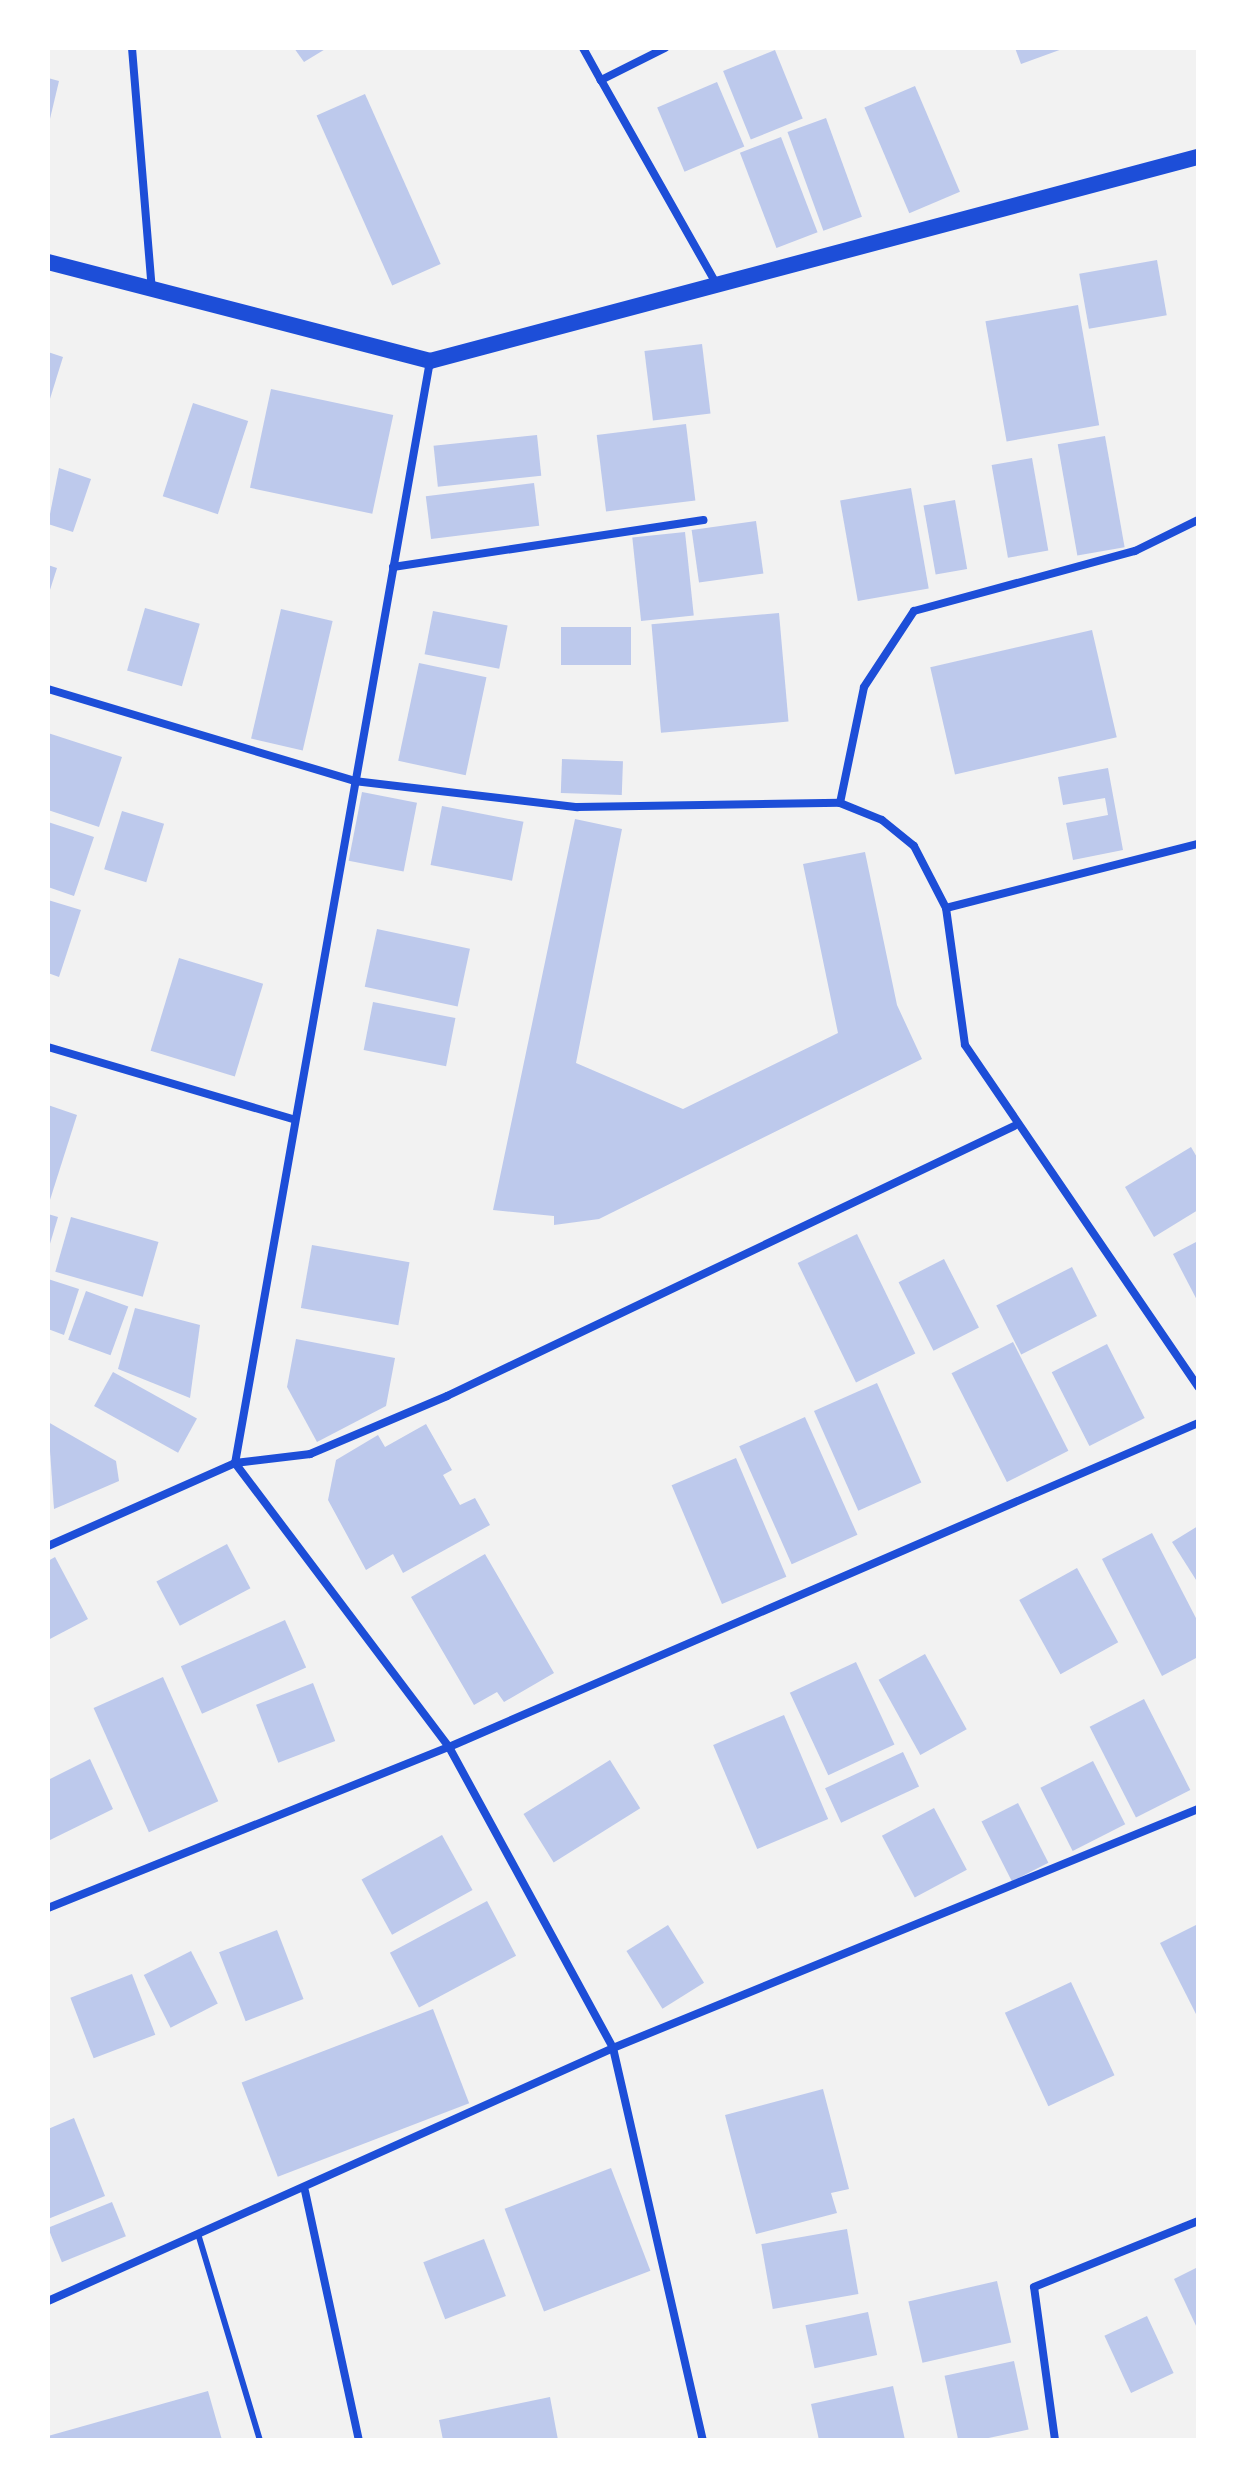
<!DOCTYPE html>
<style>
body{margin:0}
#map{position:relative;width:1246px;height:2488px;overflow:hidden;background:#f2f2f2;font-family:Jost,sans-serif}
div>[style]{position:absolute}
[style*='--x']{left:calc(var(--x)*1px);top:calc(var(--y)*1px);width:calc(var(--w)*1px);rotate:calc(var(--a)*1deg)}
.building>*{inset:0;background:#bdc9ec;transform-origin:0 0}
.service>*{height:6px;margin:-3px;padding:0 3px;transform-origin:3px;border-radius:3px;background:#1d4ed8}
.minor>*{height:8px;margin:-4px;padding:0 4px;transform-origin:4px;border-radius:4px;background:#1d4ed8}
.secondary>*{height:16px;margin:-8px;padding:0 8px;transform-origin:8px;border-radius:8px;background:#1d4ed8}
span{translate:-50% -50%;white-space:nowrap;text-align:center;line-height:1.15;-webkit-text-stroke:6px #fff;paint-order:stroke}
.frame{position:absolute;inset:0;border:50px solid #fff;pointer-events:none}
</style>
<div id="map">
<div class="building">
<i style="clip-path:polygon(294px 48px,327px 48px,304px 62px)"></i>
<i style="clip-path:polygon(1015px 48px,1065px 48px,1021px 64px)"></i>
<i style="left:775px;top:50px;width:74px;height:56px;rotate:68deg"></i>
<i style="clip-path:polygon(48px 78px,59px 81px,49px 123px,48px 123px)"></i>
<i style="left:717px;top:82px;width:70px;height:65px;rotate:67deg"></i>
<i style="left:915px;top:86px;width:115px;height:55px;rotate:67deg"></i>
<i style="left:365px;top:94px;width:186px;height:53px;rotate:66deg"></i>
<i style="left:826px;top:118px;width:105px;height:41px;rotate:70deg"></i>
<i style="left:781px;top:137px;width:102px;height:44px;rotate:69deg"></i>
<i style="left:1157px;top:260px;width:56px;height:79px;rotate:80deg"></i>
<i style="left:1078px;top:305px;width:122px;height:94px;rotate:80deg"></i>
<i style="left:702px;top:344px;width:70px;height:58px;rotate:83deg"></i>
<i style="clip-path:polygon(48px 352px,63px 357px,49px 402px,48px 402px)"></i>
<i style="left:271px;top:389px;width:125px;height:101px;rotate:12deg"></i>
<i style="left:193px;top:403px;width:58px;height:98px;rotate:18deg"></i>
<i style="left:686px;top:424px;width:77px;height:90px;rotate:83deg"></i>
<i style="left:537px;top:435px;width:41px;height:104px;rotate:84deg"></i>
<i style="left:1105px;top:436px;width:113px;height:48px;rotate:80deg"></i>
<i style="left:1032px;top:458px;width:94px;height:41px;rotate:80deg"></i>
<i style="clip-path:polygon(59px 468px,91px 479px,73px 532px,48px 524px)"></i>
<i style="left:534px;top:483px;width:43px;height:109px;rotate:83deg"></i>
<i style="left:911px;top:488px;width:102px;height:72px;rotate:80deg"></i>
<i style="left:955px;top:500px;width:70px;height:32px;rotate:80deg"></i>
<i style="left:756px;top:521px;width:53px;height:65px;rotate:82deg"></i>
<i style="left:685px;top:532px;width:84px;height:53px;rotate:84deg"></i>
<i style="clip-path:polygon(48px 565px,57px 568px,49px 593px,48px 593px)"></i>
<i style="left:145px;top:608px;width:57px;height:65px;rotate:16deg"></i>
<i style="left:281px;top:609px;width:53px;height:133px;rotate:13deg"></i>
<i style="left:433px;top:611px;width:76px;height:44px;rotate:11deg"></i>
<i style="left:779px;top:613px;width:109px;height:128px;rotate:85deg"></i>
<i style="left:631px;top:627px;width:38px;height:70px;rotate:90deg"></i>
<i style="left:1092px;top:630px;width:110px;height:166px;rotate:77deg"></i>
<i style="left:419px;top:663px;width:69px;height:100px;rotate:12deg"></i>
<i style="clip-path:polygon(48px 733px,122px 757px,99px 827px,48px 810px)"></i>
<i style="left:562px;top:759px;width:61px;height:34px;rotate:2deg"></i>
<i style="clip-path:polygon(1108px 768px,1123px 850px,1073px 860px,1066px 823px,1108px 815px,1105px 798px,1063px 805px,1058px 777px)"></i>
<i style="left:362px;top:792px;width:56px;height:70px;rotate:11deg"></i>
<i style="left:442px;top:806px;width:83px;height:60px;rotate:11deg"></i>
<i style="left:122px;top:811px;width:44px;height:61px;rotate:17deg"></i>
<i style="clip-path:polygon(575px 819px,622px 829px,576px 1063px,683px 1109px,838px 1033px,803px 864px,865px 852px,897px 1005px,922px 1059px,599px 1219px,554px 1225px,554px 1216px,493px 1210px)"></i>
<i style="clip-path:polygon(48px 822px,94px 837px,74px 896px,48px 887px)"></i>
<i style="clip-path:polygon(48px 900px,81px 910px,59px 977px,48px 973px)"></i>
<i style="left:377px;top:929px;width:95px;height:59px;rotate:12deg"></i>
<i style="left:179px;top:958px;width:88px;height:97px;rotate:17deg"></i>
<i style="left:373px;top:1002px;width:84px;height:49px;rotate:11deg"></i>
<i style="clip-path:polygon(48px 1105px,77px 1115px,49px 1203px,48px 1203px)"></i>
<i style="clip-path:polygon(1191px 1147px,1198px 1159px,1198px 1210px,1154px 1237px,1125px 1187px)"></i>
<i style="clip-path:polygon(48px 1214px,58px 1217px,49px 1247px,48px 1247px)"></i>
<i style="left:71px;top:1217px;width:91px;height:57px;rotate:16deg"></i>
<i style="left:857px;top:1234px;width:133px;height:66px;rotate:64deg"></i>
<i style="clip-path:polygon(1198px 1241px,1198px 1302px,1173px 1254px)"></i>
<i style="left:312px;top:1245px;width:99px;height:64px;rotate:10deg"></i>
<i style="left:944px;top:1259px;width:77px;height:51px;rotate:63deg"></i>
<i style="left:1072px;top:1267px;width:55px;height:85px;rotate:63deg"></i>
<i style="clip-path:polygon(48px 1279px,79px 1289px,64px 1335px,48px 1329px)"></i>
<i style="left:86px;top:1291px;width:45px;height:52px;rotate:20deg"></i>
<i style="clip-path:polygon(135px 1308px,200px 1325px,190px 1398px,118px 1369px)"></i>
<i style="clip-path:polygon(296px 1339px,395px 1358px,386px 1406px,317px 1442px,287px 1387px)"></i>
<i style="left:1013px;top:1342px;width:122px;height:69px;rotate:63deg"></i>
<i style="left:1107px;top:1344px;width:83px;height:62px;rotate:63deg"></i>
<i style="left:113px;top:1372px;width:96px;height:39px;rotate:29deg"></i>
<i style="left:877px;top:1383px;width:109px;height:69px;rotate:66deg"></i>
<i style="left:805px;top:1417px;width:129px;height:72px;rotate:66deg"></i>
<i style="clip-path:polygon(48px 1422px,116px 1461px,119px 1481px,54px 1509px)"></i>
<i style="clip-path:polygon(426px 1424px,452px 1470px,443px 1475px,460px 1505px,475px 1498px,490px 1525px,403px 1573px,393px 1554px,366px 1570px,328px 1500px,336px 1460px,378px 1435px,385px 1447px)"></i>
<i style="left:736px;top:1458px;width:129px;height:70px;rotate:67deg"></i>
<i style="clip-path:polygon(1198px 1526px,1198px 1583px,1172px 1542px)"></i>
<i style="clip-path:polygon(1152px 1533px,1198px 1622px,1198px 1657px,1162px 1676px,1102px 1559px)"></i>
<i style="left:227px;top:1544px;width:50px;height:80px;rotate:62deg"></i>
<i style="clip-path:polygon(485px 1554px,554px 1673px,504px 1702px,497px 1692px,474px 1705px,411px 1597px)"></i>
<i style="clip-path:polygon(55px 1557px,88px 1619px,48px 1640px,48px 1561px)"></i>
<i style="left:1077px;top:1568px;width:85px;height:66px;rotate:61deg"></i>
<i style="left:285px;top:1620px;width:52px;height:114px;rotate:66deg"></i>
<i style="left:925px;top:1654px;width:86px;height:53px;rotate:61deg"></i>
<i style="left:856px;top:1662px;width:91px;height:73px;rotate:65deg"></i>
<i style="left:163px;top:1677px;width:136px;height:76px;rotate:66deg"></i>
<i style="left:313px;top:1683px;width:62px;height:61px;rotate:69deg"></i>
<i style="left:1144px;top:1699px;width:102px;height:61px;rotate:63deg"></i>
<i style="left:784px;top:1715px;width:113px;height:77px;rotate:67deg"></i>
<i style="left:903px;top:1752px;width:38px;height:86px;rotate:65deg"></i>
<i style="clip-path:polygon(90px 1759px,113px 1809px,48px 1841px,48px 1780px)"></i>
<i style="left:610px;top:1760px;width:57px;height:102px;rotate:58deg"></i>
<i style="left:1093px;top:1761px;width:71px;height:59px;rotate:63deg"></i>
<i style="left:1018px;top:1803px;width:67px;height:41px;rotate:63deg"></i>
<i style="left:934px;top:1808px;width:70px;height:59px;rotate:62deg"></i>
<i style="left:442px;top:1835px;width:63px;height:92px;rotate:61deg"></i>
<i style="left:487px;top:1901px;width:62px;height:110px;rotate:62deg"></i>
<i style="clip-path:polygon(1198px 1924px,1198px 2018px,1160px 1943px)"></i>
<i style="left:668px;top:1925px;width:68px;height:49px;rotate:58deg"></i>
<i style="left:277px;top:1930px;width:74px;height:62px;rotate:69deg"></i>
<i style="left:191px;top:1951px;width:59px;height:53px;rotate:63deg"></i>
<i style="left:132px;top:1974px;width:65px;height:66px;rotate:69deg"></i>
<i style="left:1071px;top:1982px;width:103px;height:73px;rotate:65deg"></i>
<i style="left:433px;top:2009px;width:101px;height:205px;rotate:69deg"></i>
<i style="clip-path:polygon(823px 2089px,849px 2189px,831px 2193px,837px 2213px,756px 2234px,725px 2115px)"></i>
<i style="clip-path:polygon(74px 2118px,105px 2196px,48px 2219px,48px 2129px)"></i>
<i style="left:611px;top:2168px;width:110px;height:114px;rotate:69deg"></i>
<i style="left:112px;top:2202px;width:37px;height:69px;rotate:68deg"></i>
<i style="left:847px;top:2229px;width:66px;height:87px;rotate:80deg"></i>
<i style="left:484px;top:2239px;width:61px;height:65px;rotate:69deg"></i>
<i style="clip-path:polygon(1198px 2267px,1198px 2330px,1174px 2279px)"></i>
<i style="left:997px;top:2281px;width:63px;height:91px;rotate:77deg"></i>
<i style="left:868px;top:2312px;width:44px;height:64px;rotate:78deg"></i>
<i style="left:1147px;top:2316px;width:63px;height:47px;rotate:65deg"></i>
<i style="left:1014px;top:2361px;width:70px;height:71px;rotate:78deg"></i>
<i style="clip-path:polygon(893px 2386px,905px 2440px,819px 2440px,811px 2404px)"></i>
<i style="clip-path:polygon(208px 2391px,222px 2440px,48px 2440px,48px 2436px)"></i>
<i style="clip-path:polygon(550px 2397px,558px 2440px,443px 2440px,439px 2420px)"></i>
</div>
<div class="service">
<i style="--x:199;--y:2237;--w:212;--a:73.3"></i>
</div>
<div class="minor">
<i style="--x:132;--y:48;--w:242;--a:85.3"></i>
<i style="--x:583;--y:48;--w:37;--a:61"></i>
<i style="--x:665;--y:48;--w:72;--a:153.4"></i>
<i style="--x:601;--y:80;--w:236;--a:60.5"></i>
<i style="--x:430;--y:361;--w:1119;--a:100.03"></i>
<i style="--x:235;--y:1463;--w:356;--a:53"></i>
<i style="--x:449;--y:1747;--w:343;--a:61.4"></i>
<i style="--x:613;--y:2048;--w:402;--a:77.1"></i>
<i style="--x:393;--y:567;--w:314;--a:-8.6"></i>
<i style="--x:48;--y:689;--w:320;--a:16.7"></i>
<i style="--x:354;--y:781;--w:225;--a:6.7"></i>
<i style="--x:577;--y:807;--w:263;--a:-0.9"></i>
<i style="--x:840;--y:803;--w:45;--a:22"></i>
<i style="--x:882;--y:820;--w:41;--a:39.1"></i>
<i style="--x:914;--y:846;--w:70;--a:62.7"></i>
<i style="--x:946;--y:908;--w:138;--a:82.1"></i>
<i style="--x:965;--y:1045;--w:414;--a:55.7"></i>
<i style="--x:840;--y:803;--w:118;--a:-78.3"></i>
<i style="--x:864;--y:687;--w:91;--a:-56.7"></i>
<i style="--x:914;--y:611;--w:229;--a:-15.2"></i>
<i style="--x:1135;--y:551;--w:70;--a:-26.2"></i>
<i style="--x:946;--y:908;--w:260;--a:-14.3"></i>
<i style="--x:48;--y:1047;--w:255;--a:16.4"></i>
<i style="--x:48;--y:1546;--w:205;--a:-23.9"></i>
<i style="--x:235;--y:1463;--w:76;--a:-6.8"></i>
<i style="--x:310;--y:1454;--w:149;--a:-22.9"></i>
<i style="--x:447;--y:1396;--w:628;--a:-25.46"></i>
<i style="--x:48;--y:1908;--w:432;--a:-21.9"></i>
<i style="--x:449;--y:1747;--w:816;--a:-23.39"></i>
<i style="--x:305;--y:2191;--w:255;--a:77.8"></i>
<i style="--x:48;--y:2301;--w:619;--a:-24.12"></i>
<i style="--x:613;--y:2048;--w:632;--a:-22.22"></i>
<i style="--x:1055;--y:2440;--w:154;--a:-97.8"></i>
<i style="--x:1034;--y:2287;--w:177;--a:-21.9"></i>
</div>
<div class="secondary">
<i style="--x:48;--y:262;--w:395;--a:14.5"></i>
<i style="--x:430;--y:361;--w:795;--a:-14.88"></i>
</div>
<div class="frame"></div>
</div>
